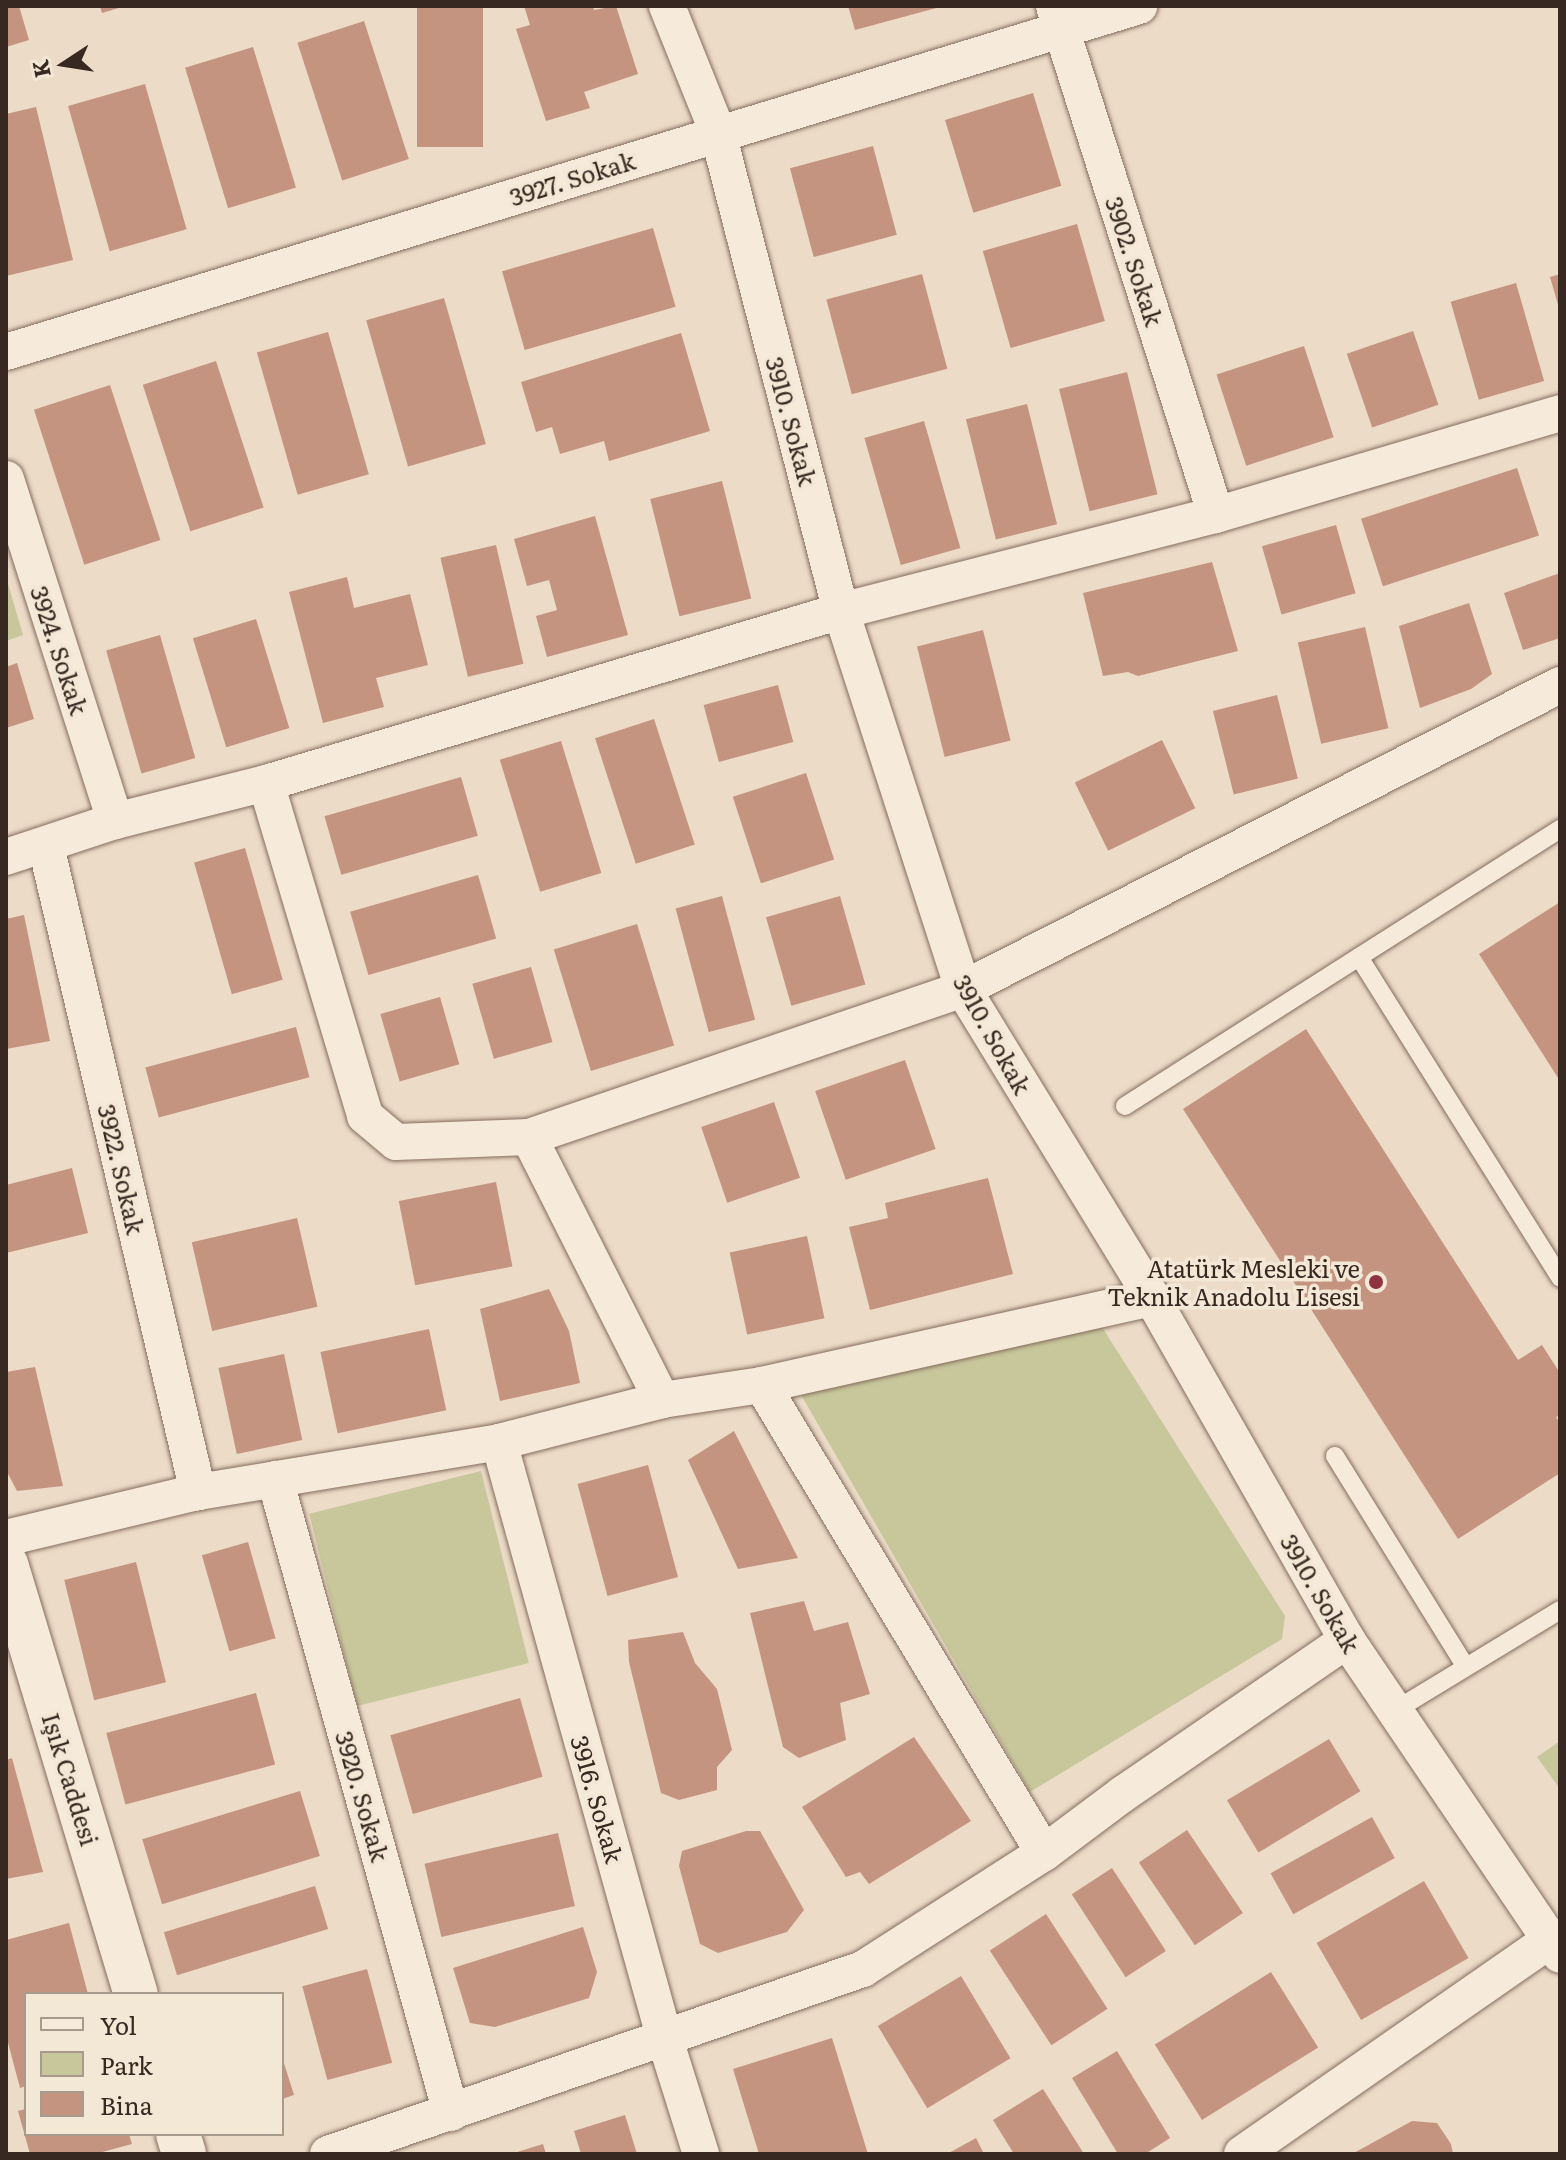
<!DOCTYPE html>
<meta charset="utf-8">
<style>
body{margin:0}
#map{position:relative;width:1566px;height:2160px;overflow:hidden;background:#ebdbc7;font-family:Literata,serif}
div>[style]{position:absolute}
[style*='--x']{left:calc(var(--x)*1px);top:calc(var(--y)*1px);width:calc(var(--w)*1px);rotate:calc(var(--a)*1deg)}
.green>*{inset:0;background:#c8c79c;transform-origin:0 0}
.building>*{inset:0;background:#c59481;transform-origin:0 0}
.roads{filter:drop-shadow(0 0 2px #856d5e) drop-shadow(0 0 2px #856d5e)}
.service>*{height:18px;margin:-9px;padding:0 9px;transform-origin:9px;border-radius:9px;background:#f6eada}
.minor>*{height:36px;margin:-18px;padding:0 18px;transform-origin:18px;border-radius:18px;background:#f6eada}
.tertiary>*{height:44px;margin:-22px;padding:0 22px;transform-origin:22px;border-radius:22px;background:#f6eada}
.dots>*{width:22px;height:22px;translate:-50% -50%;box-sizing:border-box;border:4px solid #f3e7d6;border-radius:50%}
span{translate:-50% -50%;white-space:nowrap;text-align:center;line-height:1.15;-webkit-text-stroke:7px #f3e7d6;paint-order:stroke}
.street-label{font-size:24px;color:#372821}
.poi-label{font-size:24px;color:#372821}
.right{translate:-100% -50%;text-align:right}
.frame{position:absolute;inset:0;border:8px solid #372821;pointer-events:none}
.legend{position:absolute;left:24px;top:1992px;width:260px;height:144px;box-sizing:border-box;background:#f3e7d6;border:2px solid #a89b8e;margin:0;padding:10px 14px;list-style:none;font-size:24px;color:#372821}
.legend li{display:flex;align-items:center;gap:16px;height:40px}
.legend b{width:40px;border:2px solid #a89b8e}
.north{position:absolute;left:24px;top:24px;width:80px;height:80px;-webkit-text-stroke:6px #f3e7d6;paint-order:stroke;rotate:258deg;font-size:22px;font-weight:700;line-height:32px;text-align:center;color:#372821}
.north::after{content:'';display:block;margin:auto;width:28px;height:36px;background:#372821;clip-path:polygon(50% 0,100% 100%,50% 72%,0 100%)}
</style>
<div id="map">
<div class="green">
<i style="clip-path:polygon(6px 577px,23px 635px,6px 641px)"></i>
<i style="clip-path:polygon(1102px 1327px,1285px 1616px,1282px 1639px,1030px 1792px,800px 1393px)"></i>
<i style="left:481px;top:1471px;width:198px;height:177px;rotate:76deg"></i>
<i style="clip-path:polygon(1560px 1741px,1560px 1789px,1537px 1757px)"></i>
</div>
<div class="building">
<i style="clip-path:polygon(6px 6px,19px 6px,29px 40px,6px 47px)"></i>
<i style="clip-path:polygon(100px 6px,122px 6px,122px 7px,102px 13px)"></i>
<i style="left:417px;top:6px;width:66px;height:141px"></i>
<i style="clip-path:polygon(524px 6px,593px 6px,594px 10px,616px 6px,638px 74px,584px 92px,590px 108px,546px 121px,516px 29px,530px 25px)"></i>
<i style="clip-path:polygon(848px 6px,940px 6px,940px 7px,855px 30px)"></i>
<i style="left:364px;top:21px;width:145px;height:70px;rotate:72deg"></i>
<i style="left:253px;top:47px;width:147px;height:71px;rotate:73deg"></i>
<i style="left:145px;top:84px;width:151px;height:80px;rotate:74deg"></i>
<i style="left:1033px;top:93px;width:97px;height:92px;rotate:73deg"></i>
<i style="clip-path:polygon(36px 107px,73px 260px,6px 276px,6px 114px)"></i>
<i style="left:873px;top:146px;width:92px;height:86px;rotate:75deg"></i>
<i style="left:1077px;top:224px;width:101px;height:98px;rotate:74deg"></i>
<i style="left:653px;top:228px;width:82px;height:157px;rotate:74deg"></i>
<i style="left:922px;top:274px;width:98px;height:99px;rotate:75deg"></i>
<i style="clip-path:polygon(1560px 274px,1560px 308px,1559px 308px,1550px 277px)"></i>
<i style="left:1516px;top:283px;width:102px;height:68px;rotate:74deg"></i>
<i style="left:444px;top:298px;width:152px;height:81px;rotate:74deg"></i>
<i style="left:1413px;top:331px;width:78px;height:70px;rotate:71deg"></i>
<i style="left:328px;top:332px;width:148px;height:74px;rotate:74deg"></i>
<i style="clip-path:polygon(681px 333px,710px 431px,609px 461px,604px 441px,560px 454px,552px 427px,536px 432px,521px 382px)"></i>
<i style="left:1304px;top:346px;width:96px;height:92px;rotate:72deg"></i>
<i style="left:216px;top:361px;width:154px;height:77px;rotate:72deg"></i>
<i style="left:1127px;top:372px;width:126px;height:70px;rotate:76deg"></i>
<i style="left:110px;top:385px;width:163px;height:80px;rotate:72deg"></i>
<i style="left:1027px;top:404px;width:124px;height:63px;rotate:76deg"></i>
<i style="left:924px;top:421px;width:132px;height:62px;rotate:74deg"></i>
<i style="left:1517px;top:468px;width:71px;height:164px;rotate:72deg"></i>
<i style="left:722px;top:481px;width:121px;height:74px;rotate:76deg"></i>
<i style="clip-path:polygon(595px 516px,628px 635px,547px 657px,536px 616px,557px 610px,549px 580px,527px 586px,514px 539px)"></i>
<i style="left:1336px;top:525px;width:71px;height:77px;rotate:74deg"></i>
<i style="left:496px;top:545px;width:122px;height:57px;rotate:77deg"></i>
<i style="clip-path:polygon(1212px 562px,1238px 651px,1138px 676px,1128px 672px,1103px 676px,1083px 593px)"></i>
<i style="clip-path:polygon(1560px 573px,1560px 638px,1523px 650px,1504px 593px)"></i>
<i style="clip-path:polygon(347px 577px,354px 608px,410px 594px,428px 665px,376px 678px,384px 707px,323px 723px,289px 592px)"></i>
<i style="clip-path:polygon(1469px 603px,1492px 674px,1471px 689px,1420px 708px,1399px 626px)"></i>
<i style="left:256px;top:619px;width:114px;height:66px;rotate:73deg"></i>
<i style="left:1365px;top:627px;width:104px;height:69px;rotate:77deg"></i>
<i style="left:983px;top:630px;width:114px;height:68px;rotate:76deg"></i>
<i style="left:160px;top:635px;width:128px;height:56px;rotate:74deg"></i>
<i style="clip-path:polygon(17px 663px,34px 719px,6px 728px,6px 667px)"></i>
<i style="left:778px;top:685px;width:59px;height:77px;rotate:75deg"></i>
<i style="left:1277px;top:695px;width:86px;height:66px;rotate:76deg"></i>
<i style="left:654px;top:719px;width:132px;height:62px;rotate:72deg"></i>
<i style="left:1162px;top:740px;width:76px;height:97px;rotate:64deg"></i>
<i style="left:561px;top:741px;width:138px;height:64px;rotate:73deg"></i>
<i style="left:806px;top:773px;width:91px;height:77px;rotate:72deg"></i>
<i style="left:461px;top:777px;width:61px;height:142px;rotate:74deg"></i>
<i style="left:245px;top:848px;width:137px;height:53px;rotate:74deg"></i>
<i style="left:478px;top:875px;width:66px;height:133px;rotate:74deg"></i>
<i style="left:722px;top:896px;width:128px;height:48px;rotate:75deg"></i>
<i style="left:840px;top:896px;width:92px;height:77px;rotate:74deg"></i>
<i style="clip-path:polygon(1560px 902px,1560px 1081px,1479px 954px)"></i>
<i style="clip-path:polygon(24px 915px,50px 1041px,6px 1049px,6px 919px)"></i>
<i style="left:637px;top:924px;width:127px;height:87px;rotate:73deg"></i>
<i style="left:531px;top:967px;width:78px;height:61px;rotate:74deg"></i>
<i style="left:440px;top:997px;width:70px;height:62px;rotate:74deg"></i>
<i style="left:296px;top:1027px;width:52px;height:156px;rotate:75deg"></i>
<i style="clip-path:polygon(1306px 1029px,1518px 1360px,1542px 1345px,1560px 1373px,1560px 1415px,1556px 1417px,1560px 1424px,1560px 1473px,1458px 1539px,1183px 1109px)"></i>
<i style="left:905px;top:1060px;width:94px;height:95px;rotate:71deg"></i>
<i style="left:774px;top:1102px;width:80px;height:77px;rotate:71deg"></i>
<i style="clip-path:polygon(72px 1168px,88px 1233px,6px 1253px,6px 1185px)"></i>
<i style="clip-path:polygon(988px 1178px,1013px 1274px,870px 1310px,849px 1227px,888px 1218px,885px 1203px)"></i>
<i style="left:496px;top:1182px;width:86px;height:99px;rotate:79deg"></i>
<i style="left:297px;top:1218px;width:91px;height:108px;rotate:77deg"></i>
<i style="left:807px;top:1236px;width:84px;height:79px;rotate:78deg"></i>
<i style="clip-path:polygon(549px 1289px,569px 1331px,580px 1383px,500px 1401px,480px 1309px)"></i>
<i style="left:429px;top:1329px;width:83px;height:111px;rotate:78deg"></i>
<i style="left:284px;top:1354px;width:88px;height:67px;rotate:78deg"></i>
<i style="clip-path:polygon(35px 1367px,63px 1486px,17px 1491px,6px 1470px,6px 1372px)"></i>
<i style="clip-path:polygon(734px 1431px,798px 1558px,738px 1569px,688px 1460px)"></i>
<i style="left:648px;top:1465px;width:116px;height:73px;rotate:75deg"></i>
<i style="left:248px;top:1542px;width:100px;height:48px;rotate:74deg"></i>
<i style="left:136px;top:1562px;width:124px;height:74px;rotate:76deg"></i>
<i style="clip-path:polygon(804px 1601px,814px 1631px,848px 1622px,870px 1694px,840px 1703px,846px 1740px,799px 1758px,783px 1747px,750px 1613px)"></i>
<i style="clip-path:polygon(683px 1632px,695px 1663px,717px 1689px,732px 1750px,717px 1767px,717px 1790px,679px 1800px,661px 1793px,629px 1662px,628px 1640px)"></i>
<i style="left:256px;top:1693px;width:74px;height:155px;rotate:75deg"></i>
<i style="left:520px;top:1698px;width:82px;height:135px;rotate:74deg"></i>
<i style="clip-path:polygon(914px 1737px,971px 1821px,869px 1884px,860px 1872px,846px 1877px,802px 1807px)"></i>
<i style="left:1329px;top:1739px;width:61px;height:119px;rotate:59deg"></i>
<i style="clip-path:polygon(12px 1758px,43px 1872px,6px 1879px,6px 1760px)"></i>
<i style="left:300px;top:1791px;width:68px;height:165px;rotate:73deg"></i>
<i style="left:1372px;top:1817px;width:47px;height:116px;rotate:61deg"></i>
<i style="left:1187px;top:1830px;width:100px;height:58px;rotate:56deg"></i>
<i style="clip-path:polygon(746px 1831px,760px 1831px,804px 1910px,787px 1932px,718px 1953px,700px 1944px,679px 1866px,682px 1851px)"></i>
<i style="left:558px;top:1833px;width:75px;height:137px;rotate:77deg"></i>
<i style="left:1112px;top:1868px;width:99px;height:48px;rotate:57deg"></i>
<i style="left:1424px;top:1881px;width:89px;height:124px;rotate:60deg"></i>
<i style="left:315px;top:1886px;width:45px;height:158px;rotate:73deg"></i>
<i style="left:1046px;top:1914px;width:113px;height:67px;rotate:57deg"></i>
<i style="clip-path:polygon(69px 1923px,88px 1994px,26px 1994px,26px 2086px,20px 2088px,6px 2035px,6px 1940px)"></i>
<i style="clip-path:polygon(583px 1927px,597px 1972px,589px 1998px,495px 2027px,470px 2023px,453px 1968px)"></i>
<i style="left:367px;top:1969px;width:97px;height:67px;rotate:75deg"></i>
<i style="left:1271px;top:1972px;width:89px;height:137px;rotate:58deg"></i>
<i style="left:961px;top:1976px;width:96px;height:97px;rotate:59deg"></i>
<i style="clip-path:polygon(832px 2038px,868px 2154px,759px 2154px,733px 2069px)"></i>
<i style="clip-path:polygon(1117px 2051px,1170px 2138px,1145px 2154px,1118px 2154px,1072px 2078px)"></i>
<i style="clip-path:polygon(282px 2057px,294px 2095px,282px 2099px)"></i>
<i style="clip-path:polygon(1043px 2089px,1084px 2154px,1014px 2154px,993px 2120px)"></i>
<i style="clip-path:polygon(26px 2109px,26px 2134px,129px 2134px,132px 2144px,95px 2154px,30px 2154px,18px 2111px)"></i>
<i style="clip-path:polygon(625px 2115px,637px 2154px,581px 2154px,574px 2131px)"></i>
<i style="clip-path:polygon(1412px 2121px,1437px 2123px,1451px 2144px,1453px 2154px,1352px 2154px)"></i>
<i style="clip-path:polygon(976px 2138px,984px 2154px,947px 2154px)"></i>
<i style="clip-path:polygon(543px 2144px,546px 2154px,514px 2154px,514px 2153px)"></i>
</div>
<div class="roads">
<div class="service">
<i style="--x:1359;--y:957;--w:379;--a:57.9"></i>
<i style="--x:1125;--y:1106;--w:516;--a:-32.49"></i>
<i style="--x:1335;--y:1456;--w:248;--a:58.2"></i>
<i style="--x:1394;--y:1711;--w:194;--a:-31.3"></i>
</div>
<div class="minor">
<i style="--x:667;--y:6;--w:137;--a:68.1"></i>
<i style="--x:718;--y:133;--w:494;--a:75.6"></i>
<i style="--x:841;--y:611;--w:397;--a:72.1"></i>
<i style="--x:963;--y:989;--w:362;--a:58.5"></i>
<i style="--x:1152;--y:1298;--w:394;--a:60.3"></i>
<i style="--x:1347;--y:1640;--w:380;--a:55.9"></i>
<i style="--x:1054;--y:6;--w:534;--a:72.35"></i>
<i style="--x:6;--y:352;--w:1185;--a:-16.98"></i>
<i style="--x:6;--y:479;--w:359;--a:72.3"></i>
<i style="--x:266;--y:783;--w:347;--a:73.4"></i>
<i style="--x:365;--y:1116;--w:40;--a:40"></i>
<i style="--x:396;--y:1142;--w:133;--a:-2.2"></i>
<i style="--x:529;--y:1137;--w:295;--a:63.2"></i>
<i style="--x:46;--y:846;--w:664;--a:76.76"></i>
<i style="--x:6;--y:857;--w:115;--a:-18.3"></i>
<i style="--x:115;--y:821;--w:156;--a:-14.1"></i>
<i style="--x:266;--y:783;--w:600;--a:-16.65"></i>
<i style="--x:841;--y:611;--w:387;--a:-14.4"></i>
<i style="--x:1216;--y:515;--w:359;--a:-16.5"></i>
<i style="--x:529;--y:1137;--w:459;--a:-18.8"></i>
<i style="--x:963;--y:989;--w:670;--a:-26.99"></i>
<i style="--x:762;--y:1385;--w:546;--a:58.93"></i>
<i style="--x:499;--y:1442;--w:616;--a:74.48"></i>
<i style="--x:664;--y:2036;--w:124;--a:72.6"></i>
<i style="--x:275;--y:1479;--w:658;--a:74.49"></i>
<i style="--x:6;--y:1538;--w:197;--a:-13.5"></i>
<i style="--x:198;--y:1492;--w:305;--a:-9.4"></i>
<i style="--x:499;--y:1442;--w:168;--a:-14.4"></i>
<i style="--x:662;--y:1400;--w:101;--a:-8.5"></i>
<i style="--x:762;--y:1385;--w:400;--a:-12.6"></i>
<i style="--x:328;--y:2154;--w:566;--a:-19.08"></i>
<i style="--x:863;--y:1969;--w:215;--a:-32.7"></i>
<i style="--x:1044;--y:1853;--w:99;--a:-36.8"></i>
<i style="--x:1123;--y:1794;--w:272;--a:-34.5"></i>
<i style="--x:1242;--y:2154;--w:373;--a:-34.8"></i>
</div>
<div class="tertiary">
<i style="--x:6;--y:1564;--w:449;--a:73.2"></i>
<i style="--x:178;--y:2134;--w:21;--a:73"></i>
</div>
</div>
<div class="dots">
<i style="left:1376px;top:1282px;background:#8f3341"></i>
</div>
<div class="street-label">
<span style="left:572px;top:178px;rotate:-17deg">3927. Sokak</span>
<span style="left:1135px;top:261px;rotate:72deg">3902. Sokak</span>
<span style="left:792px;top:421px;rotate:75deg">3910. Sokak</span>
<span style="left:60px;top:650px;rotate:72deg">3924. Sokak</span>
<span style="left:993px;top:1034px;rotate:61deg">3910. Sokak</span>
<span style="left:122px;top:1169px;rotate:77deg">3922. Sokak</span>
<span style="left:1321px;top:1593px;rotate:60deg">3910. Sokak</span>
<span style="left:71px;top:1779px;rotate:73deg">Işık Caddesi</span>
<span style="left:363px;top:1796px;rotate:74deg">3920. Sokak</span>
<span style="left:598px;top:1799px;rotate:74deg">3916. Sokak</span>
</div>
<div class="poi-label">
<span class="right" style="left:1360px;top:1282px">Atatürk Mesleki ve<br>Teknik Anadolu Lisesi</span>
</div>
<div class="frame"></div>
<ul class="legend">
<li><b style="height:10px;background:#f6eada"></b>Yol</li>
<li><b style="height:22px;background:#c8c79c"></b>Park</li>
<li><b style="height:22px;background:#c59481"></b>Bina</li>
</ul>
<div class="north">K</div>
</div>
